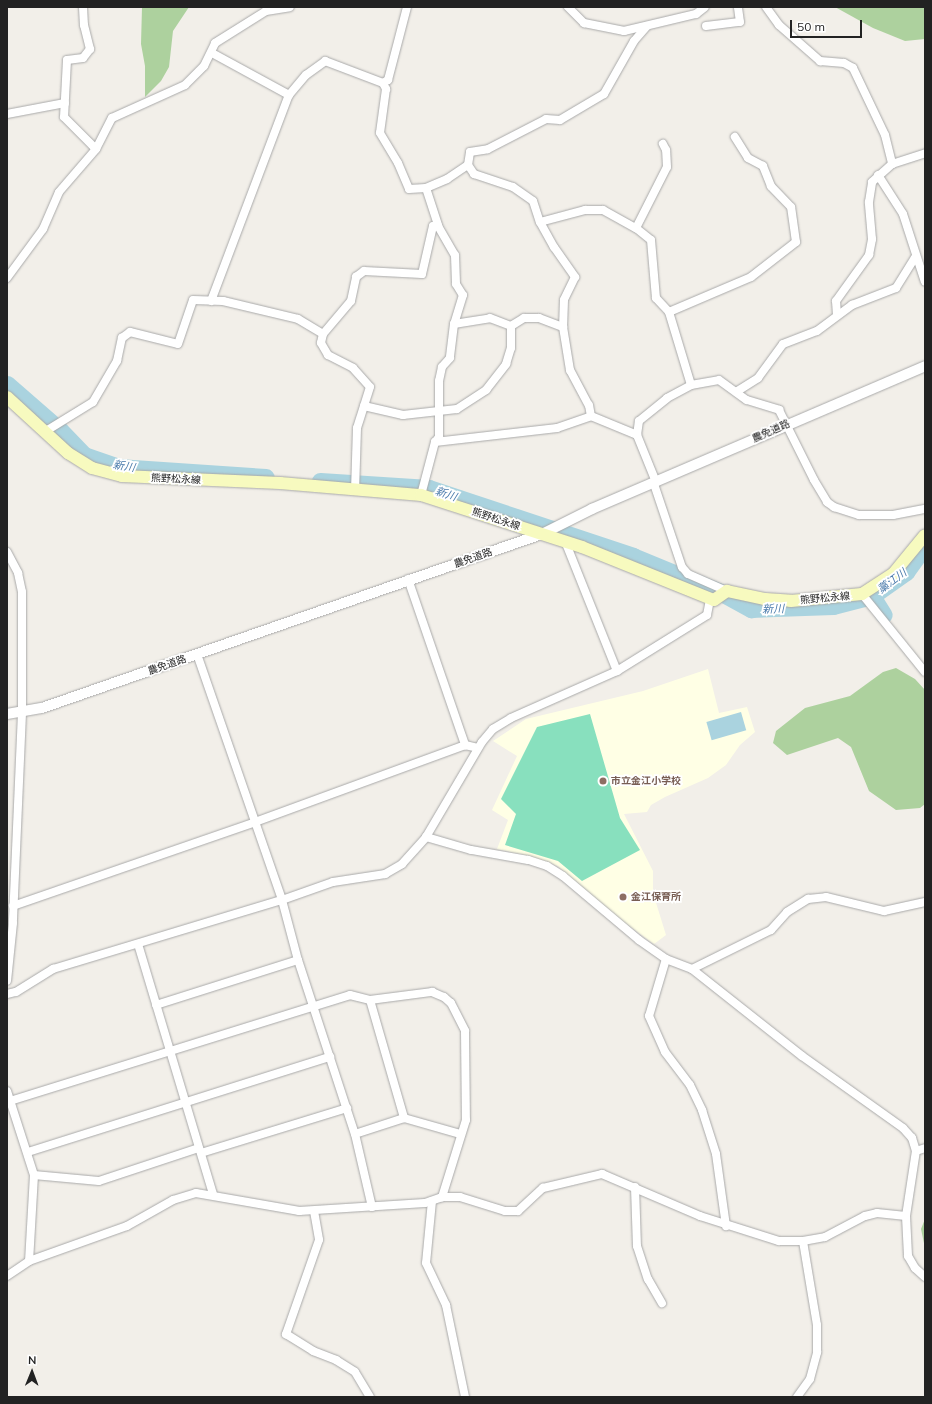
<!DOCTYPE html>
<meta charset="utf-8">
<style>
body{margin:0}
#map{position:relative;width:932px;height:1404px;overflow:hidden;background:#f2efe9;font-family:Mulish,"Noto Sans JP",sans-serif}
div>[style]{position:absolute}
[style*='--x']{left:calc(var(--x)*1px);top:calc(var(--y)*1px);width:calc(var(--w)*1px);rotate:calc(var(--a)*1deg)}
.education>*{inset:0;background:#ffffe5}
.forest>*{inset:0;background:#add19e}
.pitch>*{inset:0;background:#88e0be}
.water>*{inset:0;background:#aad3df;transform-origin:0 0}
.river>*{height:17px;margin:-8.5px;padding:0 8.5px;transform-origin:8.5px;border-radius:8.5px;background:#aad3df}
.roads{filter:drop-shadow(0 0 1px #a9a9a9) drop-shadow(0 0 1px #a9a9a9)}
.minor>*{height:8px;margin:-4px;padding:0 4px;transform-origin:4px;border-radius:4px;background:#fff}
.tertiary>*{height:10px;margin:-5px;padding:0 5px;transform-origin:5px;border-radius:5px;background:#fff}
.secondary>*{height:12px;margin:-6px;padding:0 6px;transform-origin:6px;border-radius:6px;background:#f7fabf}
.dots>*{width:11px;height:11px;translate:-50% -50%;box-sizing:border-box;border:2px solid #fff;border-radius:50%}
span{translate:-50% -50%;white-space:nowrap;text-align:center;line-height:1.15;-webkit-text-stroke:3.5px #fff;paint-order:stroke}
.street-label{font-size:10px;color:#222}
.education-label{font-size:10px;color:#785e54;font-weight:700}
.left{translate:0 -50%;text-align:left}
.water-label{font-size:11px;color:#4a7aab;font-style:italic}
.frame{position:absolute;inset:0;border:8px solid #222;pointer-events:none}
.north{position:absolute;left:12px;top:1352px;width:40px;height:40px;-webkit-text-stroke:3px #fff;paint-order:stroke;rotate:1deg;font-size:11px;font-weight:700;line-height:16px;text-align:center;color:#222}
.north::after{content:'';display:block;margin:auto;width:14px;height:18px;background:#222;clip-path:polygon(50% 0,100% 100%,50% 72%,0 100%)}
.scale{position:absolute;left:790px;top:20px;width:72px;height:18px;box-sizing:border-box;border:2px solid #222;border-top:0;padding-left:5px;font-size:12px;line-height:14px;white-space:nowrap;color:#222;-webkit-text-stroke:3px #fff;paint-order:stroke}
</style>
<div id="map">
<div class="education">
<i style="clip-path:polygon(708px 669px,719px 713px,747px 707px,755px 732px,740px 745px,726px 765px,708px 778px,665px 797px,651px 805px,647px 812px,624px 814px,653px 871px,653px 893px,666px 935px,654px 944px,595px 901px,558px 866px,529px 856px,497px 849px,508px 820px,492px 810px,517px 756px,493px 741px,526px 719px,643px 691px)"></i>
</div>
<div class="forest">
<i style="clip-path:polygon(142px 7px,189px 7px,173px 31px,169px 67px,161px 81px,145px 97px,145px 66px,141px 44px)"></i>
<i style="clip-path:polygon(835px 7px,925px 7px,925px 39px,905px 41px,873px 28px)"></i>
<i style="clip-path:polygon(896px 668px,915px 679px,925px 690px,925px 804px,920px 808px,896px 810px,869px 791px,851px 747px,838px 738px,787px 755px,773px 743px,776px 731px,805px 708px,850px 696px,883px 672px)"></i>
<i style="clip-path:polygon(925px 1219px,925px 1248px,921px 1229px)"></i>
</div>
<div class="pitch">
<i style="clip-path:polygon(590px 714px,620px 818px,640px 850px,582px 881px,558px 861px,505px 845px,516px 814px,501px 799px,537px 727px)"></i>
</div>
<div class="water">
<i style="left:741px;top:712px;width:19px;height:36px;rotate:74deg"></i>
</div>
<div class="river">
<i style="--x:7;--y:384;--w:70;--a:41"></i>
<i style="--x:60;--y:430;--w:35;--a:46"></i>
<i style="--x:84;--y:455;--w:36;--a:19"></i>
<i style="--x:118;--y:467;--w:148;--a:3.9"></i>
<i style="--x:320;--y:481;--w:109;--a:3.7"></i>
<i style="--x:429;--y:488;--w:215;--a:18.4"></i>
<i style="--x:633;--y:556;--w:92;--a:22.4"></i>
<i style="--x:718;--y:591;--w:38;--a:29"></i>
<i style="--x:751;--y:609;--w:82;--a:-2.1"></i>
<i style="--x:833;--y:606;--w:40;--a:-14.4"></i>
<i style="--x:872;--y:596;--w:42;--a:-35.2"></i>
<i style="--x:906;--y:572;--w:32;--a:-54"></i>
<i style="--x:872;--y:596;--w:22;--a:58"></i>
</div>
<div class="roads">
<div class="minor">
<i style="--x:83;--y:7;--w:18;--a:87"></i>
<i style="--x:84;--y:25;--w:25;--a:76"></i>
<i style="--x:90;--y:49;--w:11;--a:128"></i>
<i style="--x:83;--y:58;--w:16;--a:173"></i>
<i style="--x:67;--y:60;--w:57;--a:93"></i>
<i style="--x:64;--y:117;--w:45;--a:45"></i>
<i style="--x:568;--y:7;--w:23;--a:45"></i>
<i style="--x:584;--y:23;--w:41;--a:11.3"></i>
<i style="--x:624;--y:31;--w:74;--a:-13.3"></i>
<i style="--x:696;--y:14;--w:11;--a:-38"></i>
<i style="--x:766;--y:7;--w:22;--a:54"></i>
<i style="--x:779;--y:25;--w:55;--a:41.3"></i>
<i style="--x:820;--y:61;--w:24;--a:5"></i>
<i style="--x:844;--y:63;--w:10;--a:29"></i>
<i style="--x:853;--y:68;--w:74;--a:64.5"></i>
<i style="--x:885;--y:135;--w:30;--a:76"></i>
<i style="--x:706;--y:26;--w:34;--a:-7"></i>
<i style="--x:740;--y:22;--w:15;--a:-98"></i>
<i style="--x:212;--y:53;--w:88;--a:28.6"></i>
<i style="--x:383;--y:83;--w:7;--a:63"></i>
<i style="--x:386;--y:89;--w:44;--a:97.8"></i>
<i style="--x:380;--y:133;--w:35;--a:59"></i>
<i style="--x:398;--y:163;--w:28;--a:67"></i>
<i style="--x:409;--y:189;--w:17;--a:-3"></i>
<i style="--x:426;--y:188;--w:40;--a:72"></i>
<i style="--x:438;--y:226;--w:34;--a:60"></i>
<i style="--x:455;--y:255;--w:29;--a:88"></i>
<i style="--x:456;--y:284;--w:13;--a:58"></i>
<i style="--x:463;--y:295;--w:30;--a:107"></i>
<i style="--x:454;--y:324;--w:34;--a:97"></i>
<i style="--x:450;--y:358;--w:12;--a:132"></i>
<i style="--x:442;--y:367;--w:14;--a:102"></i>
<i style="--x:439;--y:381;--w:56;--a:90"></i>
<i style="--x:439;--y:437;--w:6;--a:129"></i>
<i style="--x:7;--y:114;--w:59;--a:-10.7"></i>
<i style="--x:468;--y:165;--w:11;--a:56"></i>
<i style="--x:474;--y:174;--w:41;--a:18.4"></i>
<i style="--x:513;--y:187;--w:24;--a:35"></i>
<i style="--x:533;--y:201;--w:22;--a:72"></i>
<i style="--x:540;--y:222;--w:29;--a:61"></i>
<i style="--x:554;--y:247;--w:37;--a:55"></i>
<i style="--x:575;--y:277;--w:25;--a:116"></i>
<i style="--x:564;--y:300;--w:27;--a:92"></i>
<i style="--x:563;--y:327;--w:44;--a:80.8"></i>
<i style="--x:570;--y:370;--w:40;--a:62"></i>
<i style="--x:589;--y:405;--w:11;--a:80"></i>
<i style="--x:878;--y:175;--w:46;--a:57.3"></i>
<i style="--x:903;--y:214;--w:71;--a:72.1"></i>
<i style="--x:426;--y:188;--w:23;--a:-23"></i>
<i style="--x:447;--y:179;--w:25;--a:-34"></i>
<i style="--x:468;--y:165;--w:13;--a:-81"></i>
<i style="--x:470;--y:152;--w:18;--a:-9"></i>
<i style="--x:488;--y:149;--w:65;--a:-27.3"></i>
<i style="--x:546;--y:119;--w:14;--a:4"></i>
<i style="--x:560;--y:120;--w:51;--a:-30.6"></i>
<i style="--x:604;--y:94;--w:61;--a:-60.5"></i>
<i style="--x:634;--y:41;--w:20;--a:-49"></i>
<i style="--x:540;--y:222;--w:47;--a:-14.9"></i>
<i style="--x:585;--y:210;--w:18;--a:0"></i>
<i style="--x:603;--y:210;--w:38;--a:29"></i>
<i style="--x:636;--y:228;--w:19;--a:39"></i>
<i style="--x:651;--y:240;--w:58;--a:85.1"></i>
<i style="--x:656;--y:298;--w:19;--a:47"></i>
<i style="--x:669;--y:312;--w:76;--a:73.2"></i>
<i style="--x:636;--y:228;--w:68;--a:-63.1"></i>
<i style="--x:667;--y:167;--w:17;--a:-93"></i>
<i style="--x:666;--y:150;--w:7;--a:-117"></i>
<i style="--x:7;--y:278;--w:61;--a:-53.7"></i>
<i style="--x:43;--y:229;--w:40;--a:-66.6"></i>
<i style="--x:59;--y:192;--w:57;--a:-49.3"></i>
<i style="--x:96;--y:149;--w:35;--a:-63"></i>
<i style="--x:112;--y:118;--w:80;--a:-24.3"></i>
<i style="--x:185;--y:85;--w:27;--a:-45"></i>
<i style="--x:204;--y:66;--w:25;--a:-64"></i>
<i style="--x:215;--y:43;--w:60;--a:-32.1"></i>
<i style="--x:266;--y:11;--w:24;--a:-9"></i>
<i style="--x:211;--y:301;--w:220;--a:-69.3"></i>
<i style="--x:289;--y:95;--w:26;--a:-50"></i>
<i style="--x:306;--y:75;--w:24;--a:-36"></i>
<i style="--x:325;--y:61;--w:62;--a:20.8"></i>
<i style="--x:383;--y:83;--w:6;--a:-31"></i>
<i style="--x:388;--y:80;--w:75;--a:-75.4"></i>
<i style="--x:669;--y:312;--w:89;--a:-23.1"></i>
<i style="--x:751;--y:277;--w:57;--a:-37.9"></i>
<i style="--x:796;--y:242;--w:35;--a:-98"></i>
<i style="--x:791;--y:207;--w:29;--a:-134"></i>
<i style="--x:771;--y:186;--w:22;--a:-112"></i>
<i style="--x:763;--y:166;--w:17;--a:-152"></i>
<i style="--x:748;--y:158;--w:25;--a:-122"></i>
<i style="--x:837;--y:315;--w:14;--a:-94"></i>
<i style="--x:836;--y:301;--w:57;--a:-54.3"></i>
<i style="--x:869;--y:255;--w:16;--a:-79"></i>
<i style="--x:872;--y:239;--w:37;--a:-95"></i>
<i style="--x:869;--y:202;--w:20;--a:-81"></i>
<i style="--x:872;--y:182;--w:27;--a:-42"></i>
<i style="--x:892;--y:164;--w:35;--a:-18"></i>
<i style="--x:454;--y:324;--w:36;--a:-9"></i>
<i style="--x:490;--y:318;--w:22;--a:21"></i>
<i style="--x:511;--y:326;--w:15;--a:-32"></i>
<i style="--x:524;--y:318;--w:15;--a:0"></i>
<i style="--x:539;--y:318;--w:26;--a:21"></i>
<i style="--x:323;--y:334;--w:9;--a:103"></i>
<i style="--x:321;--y:343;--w:14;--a:60"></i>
<i style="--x:328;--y:355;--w:28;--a:27"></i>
<i style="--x:353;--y:368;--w:25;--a:48"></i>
<i style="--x:370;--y:387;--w:43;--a:107.6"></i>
<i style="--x:357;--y:428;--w:62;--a:91.8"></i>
<i style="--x:736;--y:392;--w:26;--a:-32"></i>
<i style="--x:758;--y:378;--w:42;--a:-53.7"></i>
<i style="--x:783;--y:344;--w:36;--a:-21"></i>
<i style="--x:817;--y:331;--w:44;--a:-36.6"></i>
<i style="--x:852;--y:305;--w:47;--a:-21.1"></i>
<i style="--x:896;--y:288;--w:36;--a:-58"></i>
<i style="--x:364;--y:406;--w:40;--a:13"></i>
<i style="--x:403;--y:415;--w:54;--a:-6.3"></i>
<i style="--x:457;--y:409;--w:35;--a:-33"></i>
<i style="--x:486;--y:390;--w:33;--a:-52"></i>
<i style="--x:506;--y:364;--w:17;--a:-73"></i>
<i style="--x:511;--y:348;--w:22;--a:-90"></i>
<i style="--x:46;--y:431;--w:55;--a:-31.7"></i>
<i style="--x:93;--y:402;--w:48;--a:-59.7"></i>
<i style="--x:117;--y:361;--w:24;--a:-78"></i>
<i style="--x:122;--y:338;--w:10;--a:-37"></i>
<i style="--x:130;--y:332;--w:49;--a:14"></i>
<i style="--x:178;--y:344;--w:46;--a:-71.2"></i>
<i style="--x:193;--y:300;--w:30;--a:2"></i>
<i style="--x:223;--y:301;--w:77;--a:13.5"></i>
<i style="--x:298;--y:319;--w:29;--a:31"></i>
<i style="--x:323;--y:334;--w:43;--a:-49.7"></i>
<i style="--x:351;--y:301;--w:25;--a:-78"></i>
<i style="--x:356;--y:277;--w:10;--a:-37"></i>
<i style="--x:364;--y:271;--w:58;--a:3"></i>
<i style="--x:422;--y:274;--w:49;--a:-77.1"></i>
<i style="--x:433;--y:226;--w:5;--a:0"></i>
<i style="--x:637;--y:435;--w:14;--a:-82"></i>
<i style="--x:639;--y:421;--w:36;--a:-39"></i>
<i style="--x:667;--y:398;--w:27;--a:-28"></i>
<i style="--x:691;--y:385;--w:28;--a:-10"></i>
<i style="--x:719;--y:380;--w:34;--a:36"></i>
<i style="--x:747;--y:400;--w:34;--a:17"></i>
<i style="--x:779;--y:410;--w:78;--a:63.4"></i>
<i style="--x:814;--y:480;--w:26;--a:59"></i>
<i style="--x:827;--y:502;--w:9;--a:36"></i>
<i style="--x:834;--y:507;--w:26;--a:18"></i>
<i style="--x:859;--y:515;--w:34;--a:0"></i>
<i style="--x:893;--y:515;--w:33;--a:-11"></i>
<i style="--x:654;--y:484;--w:88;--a:71.4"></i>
<i style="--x:682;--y:567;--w:9;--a:49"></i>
<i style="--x:688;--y:574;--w:43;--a:23.6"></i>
<i style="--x:421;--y:495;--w:55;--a:-75.2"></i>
<i style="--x:435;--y:442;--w:123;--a:-6.5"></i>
<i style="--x:557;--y:428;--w:36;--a:-19"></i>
<i style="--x:591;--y:416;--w:50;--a:22.4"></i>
<i style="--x:637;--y:435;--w:51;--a:68"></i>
<i style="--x:565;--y:541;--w:140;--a:68.2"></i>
<i style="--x:7;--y:552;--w:24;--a:62"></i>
<i style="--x:18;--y:573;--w:19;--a:78"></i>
<i style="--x:22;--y:592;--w:121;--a:90"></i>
<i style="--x:22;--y:713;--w:210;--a:92.5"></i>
<i style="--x:13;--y:923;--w:58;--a:95.9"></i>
<i style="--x:408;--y:579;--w:176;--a:71"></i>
<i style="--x:862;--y:594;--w:100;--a:51.1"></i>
<i style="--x:197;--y:654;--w:260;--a:70.9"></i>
<i style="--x:282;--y:900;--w:62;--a:75.1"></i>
<i style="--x:298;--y:960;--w:183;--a:71.9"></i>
<i style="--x:355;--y:1134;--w:75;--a:76.9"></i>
<i style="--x:13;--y:906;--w:256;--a:-19.1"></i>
<i style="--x:255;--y:822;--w:224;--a:-20.1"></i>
<i style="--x:465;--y:745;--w:13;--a:13"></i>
<i style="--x:138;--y:944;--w:261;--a:73.3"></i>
<i style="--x:666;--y:959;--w:59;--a:106.6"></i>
<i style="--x:649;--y:1016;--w:39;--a:66"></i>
<i style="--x:665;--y:1052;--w:41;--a:52.9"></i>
<i style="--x:690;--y:1085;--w:28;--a:64"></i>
<i style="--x:702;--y:1110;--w:46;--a:72.3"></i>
<i style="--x:716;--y:1154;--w:73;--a:82.1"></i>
<i style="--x:692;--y:969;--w:88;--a:-26.3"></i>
<i style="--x:771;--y:930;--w:24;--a:-48"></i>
<i style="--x:787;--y:912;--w:25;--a:-32"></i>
<i style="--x:808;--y:899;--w:18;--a:-6"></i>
<i style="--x:826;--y:897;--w:60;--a:13.6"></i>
<i style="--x:884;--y:911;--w:42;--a:-12.4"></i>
<i style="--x:7;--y:994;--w:9;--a:-13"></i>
<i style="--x:16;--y:992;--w:44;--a:-31.9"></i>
<i style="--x:53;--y:969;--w:239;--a:-16.8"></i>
<i style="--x:282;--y:900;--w:54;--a:-19.4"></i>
<i style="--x:333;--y:882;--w:53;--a:-8.7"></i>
<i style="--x:385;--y:874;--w:20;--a:-30"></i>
<i style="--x:402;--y:864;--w:36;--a:-48"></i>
<i style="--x:426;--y:837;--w:110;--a:-59.5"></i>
<i style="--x:482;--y:742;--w:17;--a:-50"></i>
<i style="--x:493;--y:729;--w:21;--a:-31"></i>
<i style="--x:511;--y:718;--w:116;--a:-23.9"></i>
<i style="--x:617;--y:671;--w:106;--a:-31.9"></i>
<i style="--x:707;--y:615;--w:16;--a:-79"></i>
<i style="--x:370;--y:1000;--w:123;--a:73.9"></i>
<i style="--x:156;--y:1005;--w:149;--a:-17.6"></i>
<i style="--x:7;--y:1091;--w:88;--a:72.2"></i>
<i style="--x:34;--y:1175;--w:86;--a:93.3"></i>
<i style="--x:10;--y:1101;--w:356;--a:-17.3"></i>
<i style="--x:350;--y:995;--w:21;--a:14"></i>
<i style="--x:370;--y:1000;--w:63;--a:-7.4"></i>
<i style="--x:432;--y:992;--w:13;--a:23"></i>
<i style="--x:444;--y:997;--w:9;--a:41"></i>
<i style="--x:451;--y:1003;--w:31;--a:63"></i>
<i style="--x:465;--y:1031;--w:89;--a:89.4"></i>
<i style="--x:466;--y:1120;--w:81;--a:107.3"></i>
<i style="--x:355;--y:1134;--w:52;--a:-18.1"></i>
<i style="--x:404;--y:1118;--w:58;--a:15.9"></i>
<i style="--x:916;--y:1151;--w:9;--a:-18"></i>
<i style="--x:28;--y:1152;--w:317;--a:-17.5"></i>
<i style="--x:201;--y:1153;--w:153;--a:-17.1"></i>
<i style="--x:34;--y:1175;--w:65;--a:5.3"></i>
<i style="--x:99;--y:1181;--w:105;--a:-18.3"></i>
<i style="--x:635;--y:1187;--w:59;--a:88.1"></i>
<i style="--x:637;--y:1246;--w:35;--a:72"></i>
<i style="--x:648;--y:1279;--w:28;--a:60"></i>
<i style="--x:432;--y:1201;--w:62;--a:95.5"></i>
<i style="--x:426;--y:1263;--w:47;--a:64.5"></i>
<i style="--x:446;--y:1305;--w:94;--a:78.3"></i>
<i style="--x:314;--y:1211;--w:29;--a:80"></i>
<i style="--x:319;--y:1240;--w:100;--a:109.3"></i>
<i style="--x:286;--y:1334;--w:32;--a:32"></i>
<i style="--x:313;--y:1351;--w:25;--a:21"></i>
<i style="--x:336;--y:1360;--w:22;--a:32"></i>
<i style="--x:355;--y:1372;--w:29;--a:59"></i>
<i style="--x:906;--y:1216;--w:40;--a:87.1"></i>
<i style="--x:908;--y:1256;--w:14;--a:60"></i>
<i style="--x:915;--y:1268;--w:13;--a:42"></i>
<i style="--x:7;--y:1276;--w:27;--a:-34"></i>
<i style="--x:29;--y:1261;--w:104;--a:-19.7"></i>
<i style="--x:127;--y:1226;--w:53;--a:-29.5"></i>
<i style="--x:173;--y:1200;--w:24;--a:-17"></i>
<i style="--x:196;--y:1193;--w:105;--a:9.9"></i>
<i style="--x:299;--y:1211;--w:126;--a:-3.6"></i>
<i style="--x:425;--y:1203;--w:18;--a:-19"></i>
<i style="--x:442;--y:1197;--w:18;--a:0"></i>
<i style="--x:460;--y:1197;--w:47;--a:17.3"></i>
<i style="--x:505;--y:1211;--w:13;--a:0"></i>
<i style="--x:518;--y:1211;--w:34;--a:-43"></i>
<i style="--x:543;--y:1188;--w:61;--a:-13.3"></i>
<i style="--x:602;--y:1174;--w:107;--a:23.2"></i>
<i style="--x:700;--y:1216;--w:83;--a:17.6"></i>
<i style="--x:779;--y:1241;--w:24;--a:0"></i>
<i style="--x:803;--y:1241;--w:22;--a:-10"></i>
<i style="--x:825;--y:1237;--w:45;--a:-27.7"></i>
<i style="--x:865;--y:1216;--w:12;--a:-14"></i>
<i style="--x:877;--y:1213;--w:29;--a:6"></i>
<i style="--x:906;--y:1216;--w:66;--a:-81.3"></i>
<i style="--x:916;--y:1151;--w:14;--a:-107"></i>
<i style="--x:912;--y:1138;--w:13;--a:-132"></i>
<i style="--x:903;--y:1128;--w:124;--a:-144.5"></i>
<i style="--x:802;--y:1056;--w:140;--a:-141.7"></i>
<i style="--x:692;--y:969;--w:28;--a:-159"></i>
<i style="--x:666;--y:959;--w:33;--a:-145"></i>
<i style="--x:639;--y:940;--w:99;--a:-139.9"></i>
<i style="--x:563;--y:876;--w:19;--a:-148"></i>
<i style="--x:547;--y:866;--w:20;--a:-162"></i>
<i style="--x:528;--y:860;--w:58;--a:-170"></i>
<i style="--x:471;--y:850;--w:47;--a:-163.9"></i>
<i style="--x:797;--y:1397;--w:22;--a:-54"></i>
<i style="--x:810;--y:1379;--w:28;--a:-75"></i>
<i style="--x:817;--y:1352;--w:27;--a:-90"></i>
<i style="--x:817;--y:1325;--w:85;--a:-99.5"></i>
</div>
<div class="tertiary">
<i style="--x:7;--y:714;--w:36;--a:-10"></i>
<i style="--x:42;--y:708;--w:529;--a:-19.19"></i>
<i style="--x:542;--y:534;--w:56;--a:-26.6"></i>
<i style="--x:592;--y:509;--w:362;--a:-23.2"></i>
</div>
<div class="secondary">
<i style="--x:7;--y:397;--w:83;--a:42.6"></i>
<i style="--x:68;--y:453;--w:28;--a:32"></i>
<i style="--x:92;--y:468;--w:31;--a:15"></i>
<i style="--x:122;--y:476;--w:158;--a:2.5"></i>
<i style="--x:280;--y:483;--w:142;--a:4.9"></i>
<i style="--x:421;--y:495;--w:169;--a:17.9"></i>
<i style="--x:582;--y:547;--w:142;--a:21.9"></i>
<i style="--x:714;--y:600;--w:16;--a:-35"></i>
<i style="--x:727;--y:591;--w:39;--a:12"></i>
<i style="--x:765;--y:599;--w:26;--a:4"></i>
<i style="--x:791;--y:601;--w:71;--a:-5.6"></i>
<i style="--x:862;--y:594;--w:37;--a:-33"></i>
<i style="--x:893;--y:574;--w:50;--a:-50.6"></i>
</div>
</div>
<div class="dots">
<i style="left:603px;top:781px;background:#8d6e63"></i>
<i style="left:623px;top:897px;background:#8d6e63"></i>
</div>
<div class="street-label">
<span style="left:771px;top:431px;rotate:-24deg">農免道路</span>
<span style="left:176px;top:479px;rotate:3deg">熊野松永線</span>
<span style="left:496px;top:519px;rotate:18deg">熊野松永線</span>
<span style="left:473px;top:558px;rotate:-19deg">農免道路</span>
<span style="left:825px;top:598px;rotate:-5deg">熊野松永線</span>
<span style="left:167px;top:665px;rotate:-19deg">農免道路</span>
</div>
<div class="education-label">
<span class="left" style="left:611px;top:781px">市立金江小学校</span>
<span class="left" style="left:631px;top:897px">金江保育所</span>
</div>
<div class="water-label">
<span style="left:124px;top:466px;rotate:9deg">新川</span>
<span style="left:446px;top:494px;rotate:18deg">新川</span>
<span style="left:892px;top:581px;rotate:-37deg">藁江川</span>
<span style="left:773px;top:609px;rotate:-2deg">新川</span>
</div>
<div class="frame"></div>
<div class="north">N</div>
<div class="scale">50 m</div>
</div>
